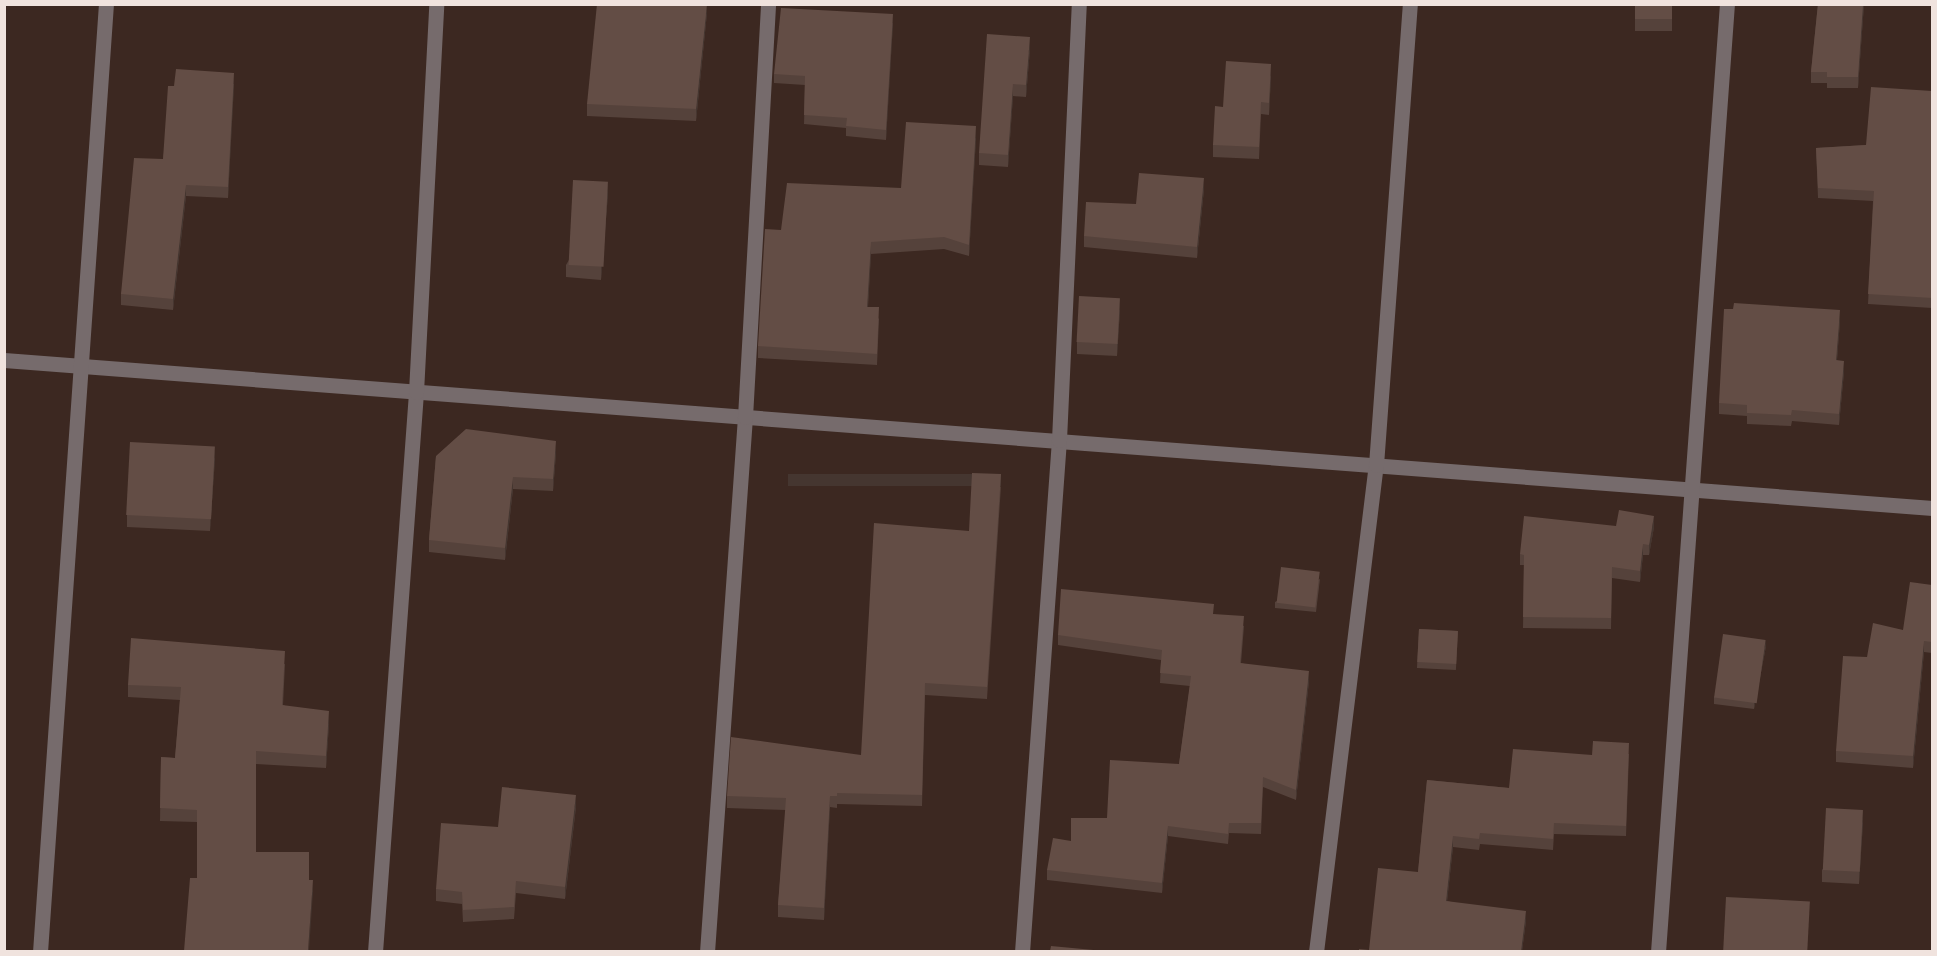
<!DOCTYPE html>
<style>
body{margin:0}
#map{position:relative;width:1937px;height:956px;overflow:hidden;background:#3c2821;font-family:Lora,serif}
div>[style]{position:absolute}
[style*='--x']{left:calc(var(--x)*1px);top:calc(var(--y)*1px);width:calc(var(--w)*1px);rotate:calc(var(--a)*1deg)}
.minor>*{height:15px;margin:-7.5px;padding:0 7.5px;transform-origin:7.5px;border-radius:7.5px;background:#766b6c}
.wall>*{inset:0;background:#55423b;transform-origin:0 0}
.shaded-wall>*{inset:0;background:#453630;transform-origin:0 0}
.building>*{inset:0;background:#634d45;transform-origin:0 0}
span{translate:-50% -50%;white-space:nowrap;text-align:center;line-height:1.15;-webkit-text-stroke:5px #3c2821;paint-order:stroke}
.frame{position:absolute;inset:0;border:6px solid #f0e3de;pointer-events:none}
</style>
<div id="map">
<div class="minor">
<i style="--x:4;--y:360;--w:1934;--a:4.39"></i>
<i style="--x:40;--y:952;--w:950;--a:-86.02"></i>
<i style="--x:375;--y:952;--w:561;--a:-85.81"></i>
<i style="--x:416;--y:392;--w:389;--a:-87"></i>
<i style="--x:707;--y:952;--w:536;--a:-85.94"></i>
<i style="--x:745;--y:417;--w:414;--a:-86.8"></i>
<i style="--x:1022;--y:952;--w:513;--a:-85.87"></i>
<i style="--x:1059;--y:440;--w:436;--a:-87.4"></i>
<i style="--x:1316;--y:952;--w:491;--a:-83"></i>
<i style="--x:1376;--y:465;--w:462;--a:-85.8"></i>
<i style="--x:1658;--y:952;--w:951;--a:-85.84"></i>
</div>
<div class="wall">
<i style="left:1635px;top:4px;width:37px;height:27px"></i>
<i style="clip-path:polygon(1818px 4px,1864px 4px,1858px 88px,1827px 88px,1827px 83px,1811px 83px,1811px 72px)"></i>
<i style="clip-path:polygon(707px 13px,696px 121px,587px 116px,587px 104px)"></i>
<i style="clip-path:polygon(893px 23px,886px 140px,846px 136px,846px 128px,804px 124px,805px 85px,774px 83px,774px 74px)"></i>
<i style="clip-path:polygon(1030px 49px,1026px 97px,1013px 96px,1008px 167px,979px 165px,979px 153px)"></i>
<i style="clip-path:polygon(1271px 76px,1269px 115px,1261px 114px,1259px 159px,1213px 157px,1213px 145px,1223px 107px)"></i>
<i style="clip-path:polygon(234px 84px,228px 198px,186px 196px,173px 310px,121px 305px,121px 294px,163px 159px,174px 86px)"></i>
<i style="clip-path:polygon(1932px 91px,1932px 308px,1868px 304px,1873px 201px,1818px 198px,1816px 148px,1866px 145px)"></i>
<i style="clip-path:polygon(976px 138px,969px 256px,944px 249px,871px 254px,868px 307px,879px 319px,877px 365px,758px 358px,758px 346px,781px 230px,901px 188px)"></i>
<i style="clip-path:polygon(1204px 189px,1197px 258px,1084px 247px,1084px 236px,1136px 204px)"></i>
<i style="clip-path:polygon(608px 194px,601px 280px,566px 277px,566px 265px)"></i>
<i style="clip-path:polygon(1120px 310px,1117px 356px,1077px 354px,1077px 342px)"></i>
<i style="clip-path:polygon(1840px 321px,1837px 360px,1844px 372px,1839px 425px,1792px 421px,1791px 426px,1747px 424px,1747px 416px,1719px 414px,1719px 403px)"></i>
<i style="clip-path:polygon(556px 453px,553px 491px,513px 489px,505px 560px,429px 552px,429px 540px,436px 456px)"></i>
<i style="clip-path:polygon(215px 458px,210px 531px,127px 527px,127px 515px)"></i>
<i style="clip-path:polygon(1001px 486px,987px 699px,925px 695px,922px 806px,837px 804px,837px 808px,830px 807px,824px 920px,778px 917px,778px 905px,786px 810px,727px 808px,727px 796px,861px 755px,969px 531px)"></i>
<i style="clip-path:polygon(1616px 526px,1654px 527px,1649px 555px,1643px 555px,1640px 582px,1612px 578px,1611px 629px,1523px 628px,1524px 565px,1520px 565px,1520px 554px)"></i>
<i style="clip-path:polygon(1320px 579px,1316px 612px,1275px 608px,1275px 602px)"></i>
<i style="clip-path:polygon(1932px 585px,1932px 653px,1924px 652px,1913px 768px,1836px 762px,1836px 751px,1903px 630px)"></i>
<i style="clip-path:polygon(1214px 614px,1244px 626px,1241px 663px,1309px 681px,1296px 800px,1263px 787px,1261px 834px,1229px 833px,1228px 844px,1168px 836px,1162px 893px,1047px 880px,1047px 870px,1071px 841px,1107px 818px,1179px 764px,1190px 686px,1160px 683px,1161px 660px,1058px 645px,1058px 635px)"></i>
<i style="left:1419px;top:629px;width:39px;height:39px;rotate:3deg"></i>
<i style="clip-path:polygon(1766px 646px,1754px 709px,1714px 704px,1714px 697px)"></i>
<i style="clip-path:polygon(285px 664px,283px 705px,329px 724px,326px 768px,256px 764px,256px 852px,309px 880px,313px 892px,197px 878px,197px 822px,160px 821px,161px 757px,175px 758px,180px 700px,128px 697px,128px 685px)"></i>
<i style="clip-path:polygon(1629px 754px,1626px 836px,1554px 834px,1553px 850px,1480px 844px,1479px 850px,1453px 847px,1447px 901px,1526px 921px,1522px 951px,1359px 951px,1369px 950px,1418px 872px,1427px 780px,1509px 788px,1592px 755px)"></i>
<i style="clip-path:polygon(576px 807px,565px 899px,516px 893px,514px 919px,463px 922px,462px 904px,436px 901px,436px 889px,498px 827px)"></i>
<i style="clip-path:polygon(1863px 822px,1859px 884px,1822px 882px,1822px 870px)"></i>
</div>
<div class="shaded-wall">
<i style="clip-path:polygon(707px 4px,707px 13px,696px 121px,696px 109px)"></i>
<i style="clip-path:polygon(1863px 4px,1864px 4px,1858px 88px,1858px 77px)"></i>
<i style="clip-path:polygon(893px 14px,893px 23px,886px 140px,886px 130px)"></i>
<i style="clip-path:polygon(1030px 37px,1030px 49px,1026px 97px,1026px 85px)"></i>
<i style="clip-path:polygon(1271px 64px,1271px 76px,1269px 115px,1269px 103px)"></i>
<i style="clip-path:polygon(234px 73px,234px 84px,228px 198px,228px 187px)"></i>
<i style="clip-path:polygon(1013px 84px,1013px 96px,1008px 167px,1008px 155px)"></i>
<i style="clip-path:polygon(976px 126px,976px 138px,969px 256px,969px 245px)"></i>
<i style="clip-path:polygon(1204px 178px,1204px 189px,1197px 258px,1197px 247px)"></i>
<i style="clip-path:polygon(608px 182px,608px 194px,601px 280px,601px 268px)"></i>
<i style="clip-path:polygon(186px 185px,186px 196px,173px 310px,173px 299px)"></i>
<i style="clip-path:polygon(871px 242px,871px 254px,867px 318px,867px 307px)"></i>
<i style="clip-path:polygon(1120px 298px,1120px 310px,1117px 356px,1117px 344px)"></i>
<i style="clip-path:polygon(1840px 310px,1840px 321px,1836px 371px,1836px 360px)"></i>
<i style="clip-path:polygon(1844px 361px,1844px 372px,1839px 425px,1839px 414px)"></i>
<i style="clip-path:polygon(556px 441px,556px 453px,553px 491px,553px 479px)"></i>
<i style="clip-path:polygon(215px 446px,215px 458px,210px 531px,210px 519px)"></i>
<i style="left:1001px;top:474px;width:12px;height:213px;rotate:90deg"></i>
<i style="clip-path:polygon(513px 477px,513px 489px,505px 560px,505px 548px)"></i>
<i style="clip-path:polygon(1654px 516px,1654px 527px,1649px 555px,1649px 545px)"></i>
<i style="clip-path:polygon(1643px 544px,1643px 555px,1640px 582px,1640px 571px)"></i>
<i style="clip-path:polygon(1766px 640px,1766px 646px,1754px 709px,1754px 702px)"></i>
<i style="clip-path:polygon(1924px 641px,1924px 652px,1913px 768px,1913px 756px)"></i>
<i style="clip-path:polygon(1309px 671px,1309px 681px,1296px 800px,1296px 790px)"></i>
<i style="clip-path:polygon(329px 711px,329px 724px,326px 768px,326px 756px)"></i>
<i style="clip-path:polygon(576px 795px,576px 807px,565px 899px,565px 887px)"></i>
<i style="clip-path:polygon(830px 796px,830px 807px,824px 920px,824px 908px)"></i>
<i style="clip-path:polygon(1863px 810px,1863px 822px,1859px 884px,1859px 872px)"></i>
<i style="clip-path:polygon(1168px 826px,1168px 836px,1162px 893px,1162px 883px)"></i>
<i style="clip-path:polygon(1453px 836px,1453px 847px,1446px 912px,1446px 901px)"></i>
<i style="clip-path:polygon(313px 880px,313px 892px,309px 951px,308px 951px)"></i>
<i style="clip-path:polygon(1526px 911px,1526px 921px,1522px 951px,1521px 951px)"></i>
</div>
<div class="building">
<i style="clip-path:polygon(597px 4px,707px 4px,696px 109px,587px 104px)"></i>
<i style="left:1635px;top:4px;width:37px;height:15px"></i>
<i style="clip-path:polygon(1818px 4px,1863px 4px,1858px 77px,1827px 77px,1827px 72px,1811px 72px)"></i>
<i style="clip-path:polygon(781px 8px,893px 14px,886px 130px,846px 126px,847px 118px,804px 115px,805px 76px,774px 74px)"></i>
<i style="clip-path:polygon(987px 34px,1030px 37px,1026px 85px,1013px 84px,1008px 155px,979px 153px)"></i>
<i style="clip-path:polygon(1226px 61px,1271px 64px,1269px 103px,1261px 102px,1259px 147px,1213px 145px,1215px 106px,1223px 107px)"></i>
<i style="clip-path:polygon(176px 69px,234px 73px,228px 187px,186px 185px,173px 299px,121px 294px,134px 158px,163px 159px,168px 86px,174px 86px)"></i>
<i style="clip-path:polygon(1871px 87px,1932px 91px,1932px 298px,1868px 294px,1874px 191px,1818px 188px,1816px 148px,1866px 145px)"></i>
<i style="clip-path:polygon(906px 122px,976px 126px,969px 245px,944px 237px,871px 242px,867px 307px,879px 307px,877px 354px,758px 346px,765px 229px,781px 230px,787px 183px,901px 188px)"></i>
<i style="clip-path:polygon(1139px 173px,1204px 178px,1197px 247px,1084px 236px,1086px 202px,1136px 204px)"></i>
<i style="left:573px;top:180px;width:35px;height:85px;rotate:3deg"></i>
<i style="left:1079px;top:296px;width:41px;height:46px;rotate:3deg"></i>
<i style="clip-path:polygon(1734px 303px,1840px 310px,1836px 360px,1844px 361px,1839px 414px,1792px 410px,1791px 415px,1747px 413px,1747px 405px,1719px 403px,1724px 309px,1733px 309px)"></i>
<i style="clip-path:polygon(466px 429px,556px 441px,553px 479px,513px 477px,505px 548px,429px 540px,436px 456px)"></i>
<i style="left:130px;top:442px;width:85px;height:73px;rotate:3deg"></i>
<i style="clip-path:polygon(972px 473px,1001px 474px,987px 687px,925px 683px,922px 795px,837px 793px,837px 796px,830px 796px,824px 908px,778px 905px,786px 798px,727px 796px,731px 737px,861px 755px,874px 523px,969px 531px)"></i>
<i style="clip-path:polygon(1619px 510px,1654px 516px,1649px 545px,1643px 544px,1640px 571px,1612px 567px,1611px 618px,1523px 617px,1524px 555px,1520px 554px,1524px 516px,1616px 526px)"></i>
<i style="left:1281px;top:567px;width:39px;height:36px;rotate:7deg"></i>
<i style="clip-path:polygon(1910px 582px,1932px 585px,1932px 642px,1924px 641px,1913px 756px,1836px 751px,1843px 656px,1867px 657px,1873px 623px,1903px 630px)"></i>
<i style="clip-path:polygon(1061px 589px,1214px 604px,1213px 614px,1244px 616px,1240px 663px,1309px 671px,1296px 790px,1263px 777px,1261px 823px,1229px 823px,1228px 834px,1168px 826px,1162px 883px,1047px 870px,1053px 838px,1071px 841px,1071px 818px,1107px 818px,1110px 760px,1179px 764px,1191px 676px,1160px 673px,1162px 650px,1058px 635px)"></i>
<i style="left:1419px;top:629px;width:39px;height:33px;rotate:3deg"></i>
<i style="left:1723px;top:634px;width:43px;height:64px;rotate:8deg"></i>
<i style="clip-path:polygon(131px 638px,285px 651px,282px 705px,329px 711px,326px 756px,256px 751px,256px 852px,309px 852px,309px 880px,313px 880px,308px 951px,184px 951px,190px 878px,197px 878px,197px 810px,160px 808px,161px 757px,175px 758px,181px 687px,128px 685px)"></i>
<i style="clip-path:polygon(1593px 741px,1629px 743px,1626px 826px,1554px 823px,1553px 839px,1480px 833px,1479px 839px,1453px 836px,1446px 901px,1526px 911px,1521px 951px,1359px 951px,1359px 949px,1369px 950px,1378px 868px,1418px 872px,1427px 780px,1509px 788px,1513px 749px,1592px 755px)"></i>
<i style="clip-path:polygon(502px 787px,576px 795px,565px 887px,516px 881px,514px 907px,463px 910px,462px 892px,436px 889px,441px 823px,498px 827px)"></i>
<i style="left:1826px;top:808px;width:37px;height:62px;rotate:3deg"></i>
<i style="left:1726px;top:897px;width:84px;height:54px;rotate:3deg"></i>
<i style="clip-path:polygon(1051px 946px,1104px 951px,1050px 951px)"></i>
</div>
<div class="frame"></div>
</div>
